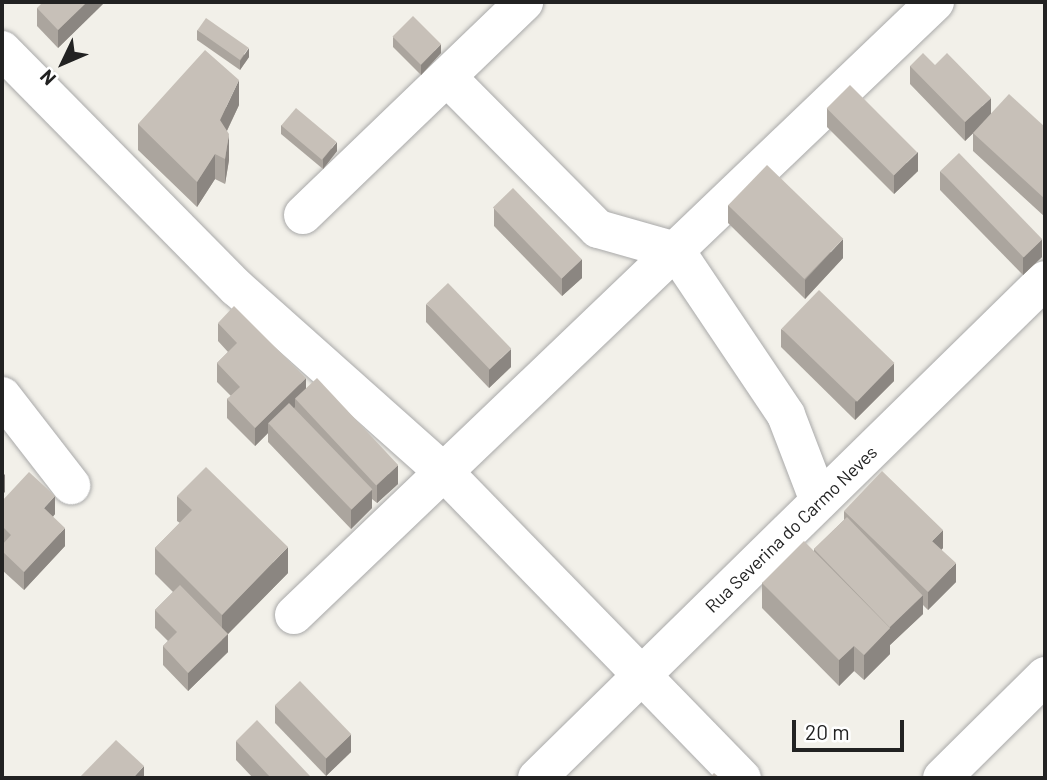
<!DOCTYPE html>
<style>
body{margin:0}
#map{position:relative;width:1047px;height:780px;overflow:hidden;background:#f2f0e9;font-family:Barlow,sans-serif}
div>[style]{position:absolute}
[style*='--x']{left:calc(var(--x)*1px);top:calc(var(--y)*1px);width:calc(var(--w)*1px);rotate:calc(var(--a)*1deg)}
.roads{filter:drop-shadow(0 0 2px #a9a9a9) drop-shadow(0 0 2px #a9a9a9)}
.minor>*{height:38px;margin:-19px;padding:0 19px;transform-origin:19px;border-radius:19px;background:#fff}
.wall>*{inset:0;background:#aba59e}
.shaded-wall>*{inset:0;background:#8b8681}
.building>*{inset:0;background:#c7c0b8;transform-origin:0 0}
span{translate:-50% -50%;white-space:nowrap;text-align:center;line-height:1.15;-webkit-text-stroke:5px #fff;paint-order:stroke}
.street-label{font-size:18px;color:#222}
.frame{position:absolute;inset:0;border:4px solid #222;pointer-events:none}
.north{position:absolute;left:28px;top:28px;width:70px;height:70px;-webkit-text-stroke:5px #fff;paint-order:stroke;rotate:226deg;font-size:19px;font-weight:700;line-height:28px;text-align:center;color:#222}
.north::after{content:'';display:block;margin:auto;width:24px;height:32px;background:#222;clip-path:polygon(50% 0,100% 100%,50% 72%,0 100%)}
.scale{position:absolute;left:792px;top:720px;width:112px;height:32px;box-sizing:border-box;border:4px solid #222;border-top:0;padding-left:9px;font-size:21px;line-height:24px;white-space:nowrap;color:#222;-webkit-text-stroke:5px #fff;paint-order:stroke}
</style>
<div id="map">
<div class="roads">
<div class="minor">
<i style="--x:2;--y:50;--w:334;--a:45.4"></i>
<i style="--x:237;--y:288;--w:278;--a:41.7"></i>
<i style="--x:445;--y:473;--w:426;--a:45.8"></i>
<i style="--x:447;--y:77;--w:214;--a:45.2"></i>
<i style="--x:598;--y:229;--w:81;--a:15.8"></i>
<i style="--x:676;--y:251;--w:197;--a:56.1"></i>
<i style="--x:786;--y:415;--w:92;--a:69"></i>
<i style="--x:303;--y:215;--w:307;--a:-43.9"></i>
<i style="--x:2;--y:396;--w:113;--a:52.2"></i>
<i style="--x:294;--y:615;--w:887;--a:-43.72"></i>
<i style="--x:537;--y:778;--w:711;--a:-44.43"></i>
<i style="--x:942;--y:778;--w:145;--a:-44.7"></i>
</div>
</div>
<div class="wall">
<i style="clip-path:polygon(105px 2px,58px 48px,37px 26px,37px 8px)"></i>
<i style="clip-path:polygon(197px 30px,249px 57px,240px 70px,197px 40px)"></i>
<i style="clip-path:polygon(393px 37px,441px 53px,421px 75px,393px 47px)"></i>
<i style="clip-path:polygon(935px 65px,991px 114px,1045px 127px,1045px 217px,973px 151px,973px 133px,965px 141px,910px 84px,910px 66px)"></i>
<i style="clip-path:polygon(239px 105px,227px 131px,229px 160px,225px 184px,215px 179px,197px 207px,138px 150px,138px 124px)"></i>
<i style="clip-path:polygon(827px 108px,918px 171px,894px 194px,827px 127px)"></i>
<i style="clip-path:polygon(281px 125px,337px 151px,323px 169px,281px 134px)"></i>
<i style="clip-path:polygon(940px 171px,1042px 257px,1023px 275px,940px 190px)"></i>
<i style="clip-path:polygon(728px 205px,843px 258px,805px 299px,728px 223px)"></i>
<i style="clip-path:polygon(494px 208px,582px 278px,562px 296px,494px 226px)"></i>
<i style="clip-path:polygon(426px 304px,511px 367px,489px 388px,426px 322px)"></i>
<i style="clip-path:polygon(218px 323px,306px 389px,398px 484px,377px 503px,372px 499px,372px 508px,351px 529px,268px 442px,268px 433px,255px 446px,227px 418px,227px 399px,231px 396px,217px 382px,217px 363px,228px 352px,218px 341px)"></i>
<i style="clip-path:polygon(781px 329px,894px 381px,855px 420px,781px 347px)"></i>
<i style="clip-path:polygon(177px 496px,288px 573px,228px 634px,228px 652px,188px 691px,163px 665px,163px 646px,168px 641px,155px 628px,155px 610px,173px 592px,155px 574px,155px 548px,180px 523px,177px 521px)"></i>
<i style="clip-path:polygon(2px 501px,55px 514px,53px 517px,65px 546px,24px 590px,2px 570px)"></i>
<i style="clip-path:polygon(844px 511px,943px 548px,941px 550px,956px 582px,928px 610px,923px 605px,923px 614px,890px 645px,890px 654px,864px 680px,854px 671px,839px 686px,762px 608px,762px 583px,814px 551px,814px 549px,844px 520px)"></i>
<i style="clip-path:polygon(275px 705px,351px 752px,326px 776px,275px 723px)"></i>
<i style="clip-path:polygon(236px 741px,310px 778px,253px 778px,236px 760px)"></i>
</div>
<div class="shaded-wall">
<i style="clip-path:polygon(87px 2px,105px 2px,58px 48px,58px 30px)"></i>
<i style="clip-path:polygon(441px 44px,441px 53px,421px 75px,421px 65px)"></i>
<i style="clip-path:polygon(249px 48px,249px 57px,240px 70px,240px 61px)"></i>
<i style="clip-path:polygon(239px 80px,239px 105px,220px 145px,220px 120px)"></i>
<i style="clip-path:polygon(991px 98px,991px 116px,965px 141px,965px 122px)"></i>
<i style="clip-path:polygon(229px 134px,229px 160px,225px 184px,225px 159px)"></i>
<i style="clip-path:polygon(337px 142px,337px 151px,323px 169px,323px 159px)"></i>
<i style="clip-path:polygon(918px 152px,918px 171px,894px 194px,894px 175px)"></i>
<i style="clip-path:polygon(215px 154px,215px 179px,197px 207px,197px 182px)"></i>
<i style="clip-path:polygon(843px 239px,843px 258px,805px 299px,805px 280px)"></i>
<i style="clip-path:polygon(1042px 239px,1042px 257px,1023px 275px,1023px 257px)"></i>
<i style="clip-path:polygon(582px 259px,582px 278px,562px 296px,562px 278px)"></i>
<i style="clip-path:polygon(511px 349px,511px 367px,489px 388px,489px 370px)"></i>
<i style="clip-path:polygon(894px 363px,894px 381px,855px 420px,855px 402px)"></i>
<i style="clip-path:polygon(306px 378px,306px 396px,295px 399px,295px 407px,273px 428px,268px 423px,268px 433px,255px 446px,255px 428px)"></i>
<i style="clip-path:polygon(398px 465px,398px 484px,377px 503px,377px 485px)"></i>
<i style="clip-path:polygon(5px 474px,5px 492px,2px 495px,2px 477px)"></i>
<i style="clip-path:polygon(372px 490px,372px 508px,351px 529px,351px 510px)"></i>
<i style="clip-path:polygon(55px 496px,55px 514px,44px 526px,44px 508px)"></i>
<i style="clip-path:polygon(65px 528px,65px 546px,24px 590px,24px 572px)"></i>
<i style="clip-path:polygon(943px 530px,943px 548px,932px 559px,932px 541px)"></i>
<i style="clip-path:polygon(288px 547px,288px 573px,228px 634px,228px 652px,188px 691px,188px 673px,222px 640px,222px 615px)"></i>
<i style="clip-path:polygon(956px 563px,956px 582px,928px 610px,928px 592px)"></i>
<i style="clip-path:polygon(923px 595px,923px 614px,890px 645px,890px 627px)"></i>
<i style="clip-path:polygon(890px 628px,890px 654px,864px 680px,864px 655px)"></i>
<i style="clip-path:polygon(854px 646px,854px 671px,839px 686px,839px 660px)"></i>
<i style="clip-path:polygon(351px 734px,351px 752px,326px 776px,326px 758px)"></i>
<i style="clip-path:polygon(144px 766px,144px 778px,133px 778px)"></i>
</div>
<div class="building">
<i style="clip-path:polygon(43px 2px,87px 2px,58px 30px,37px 8px)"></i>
<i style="left:413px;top:16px;width:40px;height:29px;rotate:45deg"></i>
<i style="left:206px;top:18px;width:52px;height:15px;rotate:35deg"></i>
<i style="clip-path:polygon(205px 50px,239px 80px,220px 120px,229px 134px,225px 159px,215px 154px,197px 182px,138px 124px)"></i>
<i style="clip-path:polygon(923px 53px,935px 65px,947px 53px,991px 98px,965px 122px,910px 66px)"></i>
<i style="left:850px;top:85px;width:95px;height:33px;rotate:45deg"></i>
<i style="clip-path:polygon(1009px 94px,1045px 127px,1045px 199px,973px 133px)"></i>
<i style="left:296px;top:108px;width:53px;height:23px;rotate:40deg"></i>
<i style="left:959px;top:153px;width:120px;height:26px;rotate:46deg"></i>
<i style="left:767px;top:165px;width:106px;height:56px;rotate:44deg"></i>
<i style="left:513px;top:188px;width:99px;height:28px;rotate:46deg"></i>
<i style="left:448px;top:283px;width:91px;height:30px;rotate:46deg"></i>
<i style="left:819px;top:290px;width:105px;height:54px;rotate:44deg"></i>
<i style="clip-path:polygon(234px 306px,306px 378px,255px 428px,227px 399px,240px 387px,217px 363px,237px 343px,218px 323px)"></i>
<i style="left:317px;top:378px;width:119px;height:30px;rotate:47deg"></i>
<i style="left:289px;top:403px;width:120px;height:29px;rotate:46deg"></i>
<i style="clip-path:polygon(206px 467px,288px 547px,222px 615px,155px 548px,192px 510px,177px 496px)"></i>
<i style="clip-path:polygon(882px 471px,943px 530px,932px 541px,956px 563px,928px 592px,844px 511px)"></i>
<i style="clip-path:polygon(29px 472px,55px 496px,44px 508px,65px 528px,24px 572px,2px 551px,2px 545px,11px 535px,2px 526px,2px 501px)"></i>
<i style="left:847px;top:517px;width:109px;height:46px;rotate:46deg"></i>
<i style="clip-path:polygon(804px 541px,890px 628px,864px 655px,854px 646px,839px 660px,762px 583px)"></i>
<i style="clip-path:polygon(180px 585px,228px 634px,188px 673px,163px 646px,177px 632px,155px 610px)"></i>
<i style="left:300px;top:681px;width:74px;height:35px;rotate:46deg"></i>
<i style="clip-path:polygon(257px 720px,310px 776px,307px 778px,271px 778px,236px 741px)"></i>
<i style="clip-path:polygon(116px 740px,144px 766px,133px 778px,79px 778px)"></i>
<i style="clip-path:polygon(714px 773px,720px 778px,709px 778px)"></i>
</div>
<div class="street-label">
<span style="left:791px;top:529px;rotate:-44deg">Rua Severina do Carmo Neves</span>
</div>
<div class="frame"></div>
<div class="north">N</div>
<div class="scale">20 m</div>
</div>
